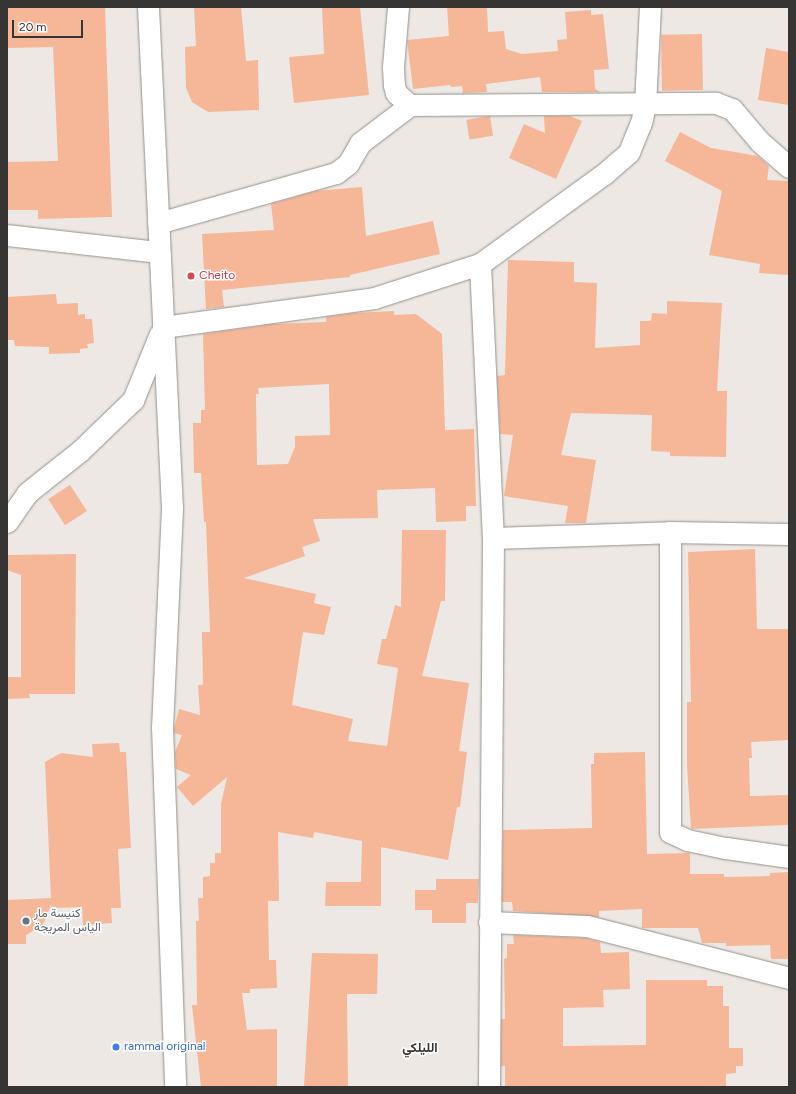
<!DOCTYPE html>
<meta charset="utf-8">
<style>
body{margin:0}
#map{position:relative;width:796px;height:1094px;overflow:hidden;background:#ede8e3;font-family:Figtree,Vazirmatn,sans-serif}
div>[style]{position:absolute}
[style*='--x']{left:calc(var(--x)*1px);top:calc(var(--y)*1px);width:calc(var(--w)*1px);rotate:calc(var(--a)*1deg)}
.building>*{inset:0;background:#f6b698;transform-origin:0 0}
.roads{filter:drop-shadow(0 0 1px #94908b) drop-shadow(0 0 1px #94908b)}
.street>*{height:21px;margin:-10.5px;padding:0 10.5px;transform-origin:10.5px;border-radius:10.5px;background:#fff}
.dots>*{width:11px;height:11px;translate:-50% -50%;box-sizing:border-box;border:2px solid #fff;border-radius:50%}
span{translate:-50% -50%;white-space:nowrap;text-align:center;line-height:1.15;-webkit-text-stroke:3px #fff;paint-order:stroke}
.health-label{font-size:12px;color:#be3a42}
.left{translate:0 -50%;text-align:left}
.worship-label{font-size:12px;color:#5b616d}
.shop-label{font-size:12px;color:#366cbe}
.neighbourhood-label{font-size:13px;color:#36322e;font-weight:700}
.frame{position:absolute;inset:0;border:8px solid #363533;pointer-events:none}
.scale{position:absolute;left:12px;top:20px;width:71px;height:18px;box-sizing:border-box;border:2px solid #363533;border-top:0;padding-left:5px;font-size:12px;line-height:14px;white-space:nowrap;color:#363533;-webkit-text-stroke:3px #fff;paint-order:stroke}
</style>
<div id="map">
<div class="building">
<i style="clip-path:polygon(7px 7px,105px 7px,112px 217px,38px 219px,38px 210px,7px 210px,7px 162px,58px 161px,53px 47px,7px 48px)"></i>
<i style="clip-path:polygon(194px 7px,241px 7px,246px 61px,258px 60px,259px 110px,208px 112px,192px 102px,186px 88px,185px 47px,196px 46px)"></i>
<i style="clip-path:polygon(322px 7px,360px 7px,369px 95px,294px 103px,289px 57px,324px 54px)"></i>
<i style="clip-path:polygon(447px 7px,487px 7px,488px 32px,504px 31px,506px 49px,522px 54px,558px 51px,557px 40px,567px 39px,565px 12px,591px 10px,591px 15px,603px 14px,609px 69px,594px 70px,595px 89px,600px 92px,542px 92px,540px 77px,486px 84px,487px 92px,463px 93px,462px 86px,451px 87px,450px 85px,413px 89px,407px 40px,449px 36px)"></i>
<i style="left:702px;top:34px;width:56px;height:41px;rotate:89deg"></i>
<i style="clip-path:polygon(766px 48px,789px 52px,789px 105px,758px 100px)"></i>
<i style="left:490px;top:116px;width:20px;height:24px;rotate:81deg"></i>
<i style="clip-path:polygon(544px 116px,570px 116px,582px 121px,556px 179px,509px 158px,524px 124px,545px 133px)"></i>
<i style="clip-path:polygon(680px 132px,711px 148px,758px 156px,769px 166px,767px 180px,789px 181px,789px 275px,759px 273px,760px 264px,709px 255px,722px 191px,665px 161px)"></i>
<i style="clip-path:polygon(362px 187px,366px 236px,433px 221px,440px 254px,350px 275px,350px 277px,222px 290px,224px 307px,206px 309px,202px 234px,274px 230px,271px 204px,316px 191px)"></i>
<i style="clip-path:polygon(508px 260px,574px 262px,574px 282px,597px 283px,595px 348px,640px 345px,640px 321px,651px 321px,652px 313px,667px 314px,667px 301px,722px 303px,717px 391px,727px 391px,726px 457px,670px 456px,670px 452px,651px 451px,652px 415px,571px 413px,561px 455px,596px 460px,586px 523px,565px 523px,568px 506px,504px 496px,513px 435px,500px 434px,497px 376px,505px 375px)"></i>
<i style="clip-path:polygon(56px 294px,57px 304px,78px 303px,78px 315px,85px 314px,85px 319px,92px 319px,94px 343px,87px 344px,88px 348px,80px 349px,80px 353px,49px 354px,49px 347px,15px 346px,14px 340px,7px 340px,7px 297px)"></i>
<i style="clip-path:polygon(evenodd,394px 311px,394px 315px,416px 314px,442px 334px,445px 430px,474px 429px,476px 506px,466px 506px,466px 521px,436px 522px,435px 488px,377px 490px,378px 518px,313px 519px,320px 541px,302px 547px,305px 556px,244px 578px,316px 594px,314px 603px,331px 607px,324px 635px,303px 632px,292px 705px,353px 719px,348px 741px,387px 746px,398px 668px,377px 664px,382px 639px,386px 639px,395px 605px,401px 607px,402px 530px,446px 530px,445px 601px,441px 601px,422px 676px,469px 683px,459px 751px,467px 752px,460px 807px,457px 807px,448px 860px,381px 847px,381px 906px,325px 906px,326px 882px,361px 882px,362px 841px,314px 832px,313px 838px,278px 832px,279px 901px,268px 901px,269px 960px,276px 960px,277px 988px,250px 989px,250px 993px,242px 993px,247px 1030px,277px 1029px,277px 1087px,201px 1087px,192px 1005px,197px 1005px,196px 921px,199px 921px,198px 898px,203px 898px,203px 877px,210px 876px,210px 863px,215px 863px,215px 853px,221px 853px,221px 804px,227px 777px,193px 806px,177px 787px,191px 775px,176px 769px,175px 752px,182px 735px,174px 733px,174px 729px,179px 709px,200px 715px,198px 685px,203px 685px,202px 632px,210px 632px,206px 522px,204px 522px,201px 473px,194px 473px,193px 423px,201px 423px,201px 410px,205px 410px,203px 334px,273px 324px,326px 322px,326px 317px,355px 313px,394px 311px,329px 384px,330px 435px,295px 436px,295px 447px,288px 464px,257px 465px,256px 394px,259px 394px,258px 388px,329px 384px)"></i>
<i style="left:70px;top:485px;width:31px;height:26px;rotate:57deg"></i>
<i style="clip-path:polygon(755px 549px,757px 629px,789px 629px,789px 740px,751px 742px,752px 758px,749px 758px,750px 796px,789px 795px,789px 825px,691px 829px,687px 765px,687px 702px,691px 702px,688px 552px)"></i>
<i style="clip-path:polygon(76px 554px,75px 694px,29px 694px,30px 698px,7px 699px,7px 677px,21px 677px,21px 575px,7px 570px,7px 555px)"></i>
<i style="clip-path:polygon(119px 743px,120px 752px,126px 752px,131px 848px,118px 849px,121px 908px,111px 908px,112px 923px,83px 925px,82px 907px,52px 908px,51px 905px,43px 925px,26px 935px,26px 944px,7px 944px,7px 900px,51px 898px,45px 762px,61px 753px,93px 757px,92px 744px)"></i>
<i style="clip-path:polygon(645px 752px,647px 854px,690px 853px,690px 874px,724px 874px,724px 877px,770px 876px,770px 873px,789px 872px,789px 959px,771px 959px,770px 945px,726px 946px,726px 943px,702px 943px,698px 928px,642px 928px,642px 909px,599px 911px,599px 917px,513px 911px,512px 902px,502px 902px,503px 830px,592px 828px,591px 764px,594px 764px,594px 753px)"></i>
<i style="clip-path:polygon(436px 879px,479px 879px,478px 903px,466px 903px,466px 923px,432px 923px,432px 910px,415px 910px,415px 890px,436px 890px)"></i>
<i style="clip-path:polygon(513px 935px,585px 938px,600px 942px,601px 953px,629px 952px,630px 989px,603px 990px,604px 1007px,563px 1008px,563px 1046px,646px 1045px,646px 980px,707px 980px,707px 986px,723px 986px,723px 1006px,729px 1006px,729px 1048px,743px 1048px,743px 1066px,736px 1066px,736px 1073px,726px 1074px,726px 1087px,505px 1087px,505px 1066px,501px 1066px,501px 1019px,505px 1019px,504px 959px,507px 958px,507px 944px,514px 944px)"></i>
<i style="clip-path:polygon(312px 953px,378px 954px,377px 994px,347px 994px,348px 1087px,304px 1087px)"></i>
</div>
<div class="roads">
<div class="street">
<i style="--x:148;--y:7;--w:502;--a:87.26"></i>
<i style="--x:172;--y:508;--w:219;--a:92.6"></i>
<i style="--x:162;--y:727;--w:360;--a:87.9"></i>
<i style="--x:398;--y:7;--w:60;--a:94.8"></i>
<i style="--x:393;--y:67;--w:18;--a:87"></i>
<i style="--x:394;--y:85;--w:8;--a:76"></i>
<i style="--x:396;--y:93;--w:18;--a:41"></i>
<i style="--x:410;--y:105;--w:306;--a:-0.4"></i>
<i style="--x:716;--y:103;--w:17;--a:21"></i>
<i style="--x:732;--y:109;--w:43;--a:49.7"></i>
<i style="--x:760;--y:142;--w:38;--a:41"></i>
<i style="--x:158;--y:223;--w:185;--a:-15.7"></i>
<i style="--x:336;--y:173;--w:15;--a:-37"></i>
<i style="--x:348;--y:164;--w:24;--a:-60"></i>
<i style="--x:360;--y:143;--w:63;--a:-37.2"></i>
<i style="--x:7;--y:235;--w:152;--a:6.4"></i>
<i style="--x:480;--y:264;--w:274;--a:87.3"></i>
<i style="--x:493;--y:538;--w:549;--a:90.42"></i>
<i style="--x:163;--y:327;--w:213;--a:-7.8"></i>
<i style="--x:374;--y:298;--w:111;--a:-17.8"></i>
<i style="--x:480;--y:264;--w:153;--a:-36"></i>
<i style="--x:604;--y:174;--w:33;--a:-41"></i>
<i style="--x:629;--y:152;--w:31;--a:-68"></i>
<i style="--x:641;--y:123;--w:18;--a:-77"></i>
<i style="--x:645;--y:105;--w:98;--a:-87.1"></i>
<i style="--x:7;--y:522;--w:35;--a:-55"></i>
<i style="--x:27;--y:493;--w:68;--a:-38.4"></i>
<i style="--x:80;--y:451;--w:74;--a:-43.9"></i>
<i style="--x:133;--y:400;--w:71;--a:-67.8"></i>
<i style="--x:670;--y:532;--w:300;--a:90"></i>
<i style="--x:670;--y:832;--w:19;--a:25"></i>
<i style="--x:687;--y:840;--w:40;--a:12"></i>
<i style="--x:726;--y:848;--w:64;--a:8.1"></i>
<i style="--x:493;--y:538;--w:177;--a:-1.9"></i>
<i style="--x:670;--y:532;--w:119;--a:1"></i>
<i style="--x:489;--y:922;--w:98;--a:2.3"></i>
<i style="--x:587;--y:926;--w:209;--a:14.4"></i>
</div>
</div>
<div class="dots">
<i style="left:191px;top:276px;background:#e0444e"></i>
<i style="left:26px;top:921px;background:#6b7280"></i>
<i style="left:116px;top:1047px;background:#3f7fe0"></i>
</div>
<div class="health-label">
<span class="left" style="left:199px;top:276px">Cheito</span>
</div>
<div class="worship-label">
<span class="left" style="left:34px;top:921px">كنيسة مار<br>الياس المريجة</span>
</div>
<div class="shop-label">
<span class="left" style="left:124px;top:1047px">rammal original</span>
</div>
<div class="neighbourhood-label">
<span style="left:420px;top:1048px">الليلكي</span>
</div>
<div class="frame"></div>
<div class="scale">20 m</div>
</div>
